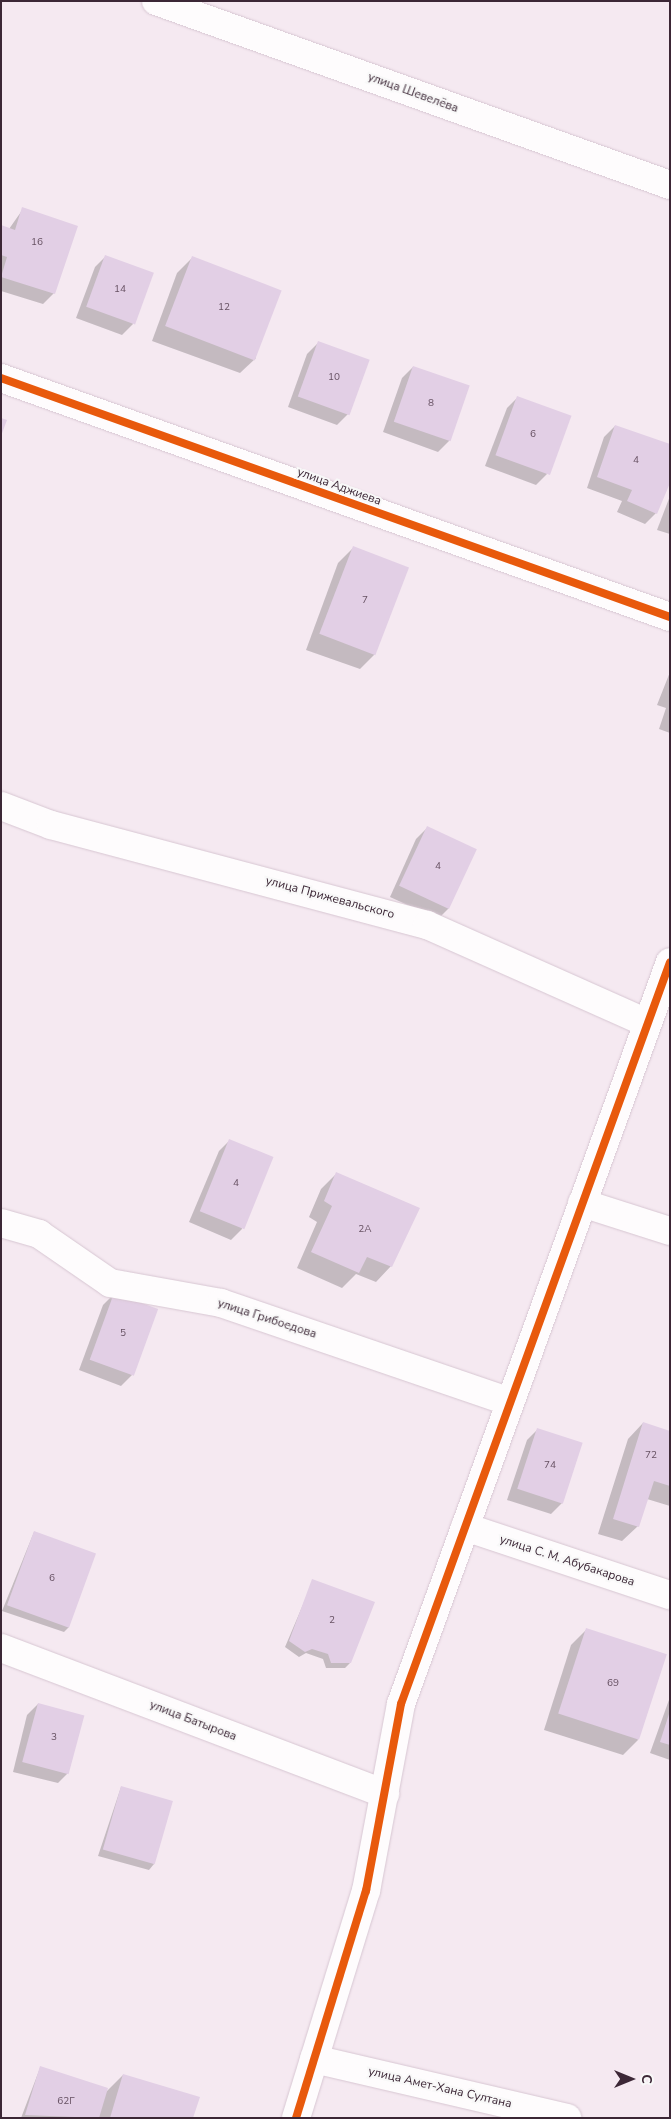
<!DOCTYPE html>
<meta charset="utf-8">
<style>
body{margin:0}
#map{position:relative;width:671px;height:2119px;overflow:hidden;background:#f5e9f1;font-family:"Nunito Sans",sans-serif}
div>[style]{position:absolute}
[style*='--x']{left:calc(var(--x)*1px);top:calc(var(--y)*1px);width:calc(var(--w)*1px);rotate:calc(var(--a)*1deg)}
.shadow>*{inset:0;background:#0003}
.building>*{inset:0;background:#e2cfe5;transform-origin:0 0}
.roads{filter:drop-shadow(0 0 1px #d7c6d2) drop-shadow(0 0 1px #d7c6d2)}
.minor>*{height:28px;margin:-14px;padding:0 14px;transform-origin:14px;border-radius:14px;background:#fefcfd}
.cycleway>*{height:8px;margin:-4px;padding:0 4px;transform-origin:4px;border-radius:4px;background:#e8590c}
span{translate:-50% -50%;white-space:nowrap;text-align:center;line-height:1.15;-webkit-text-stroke:4px #f8f8f8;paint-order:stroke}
.number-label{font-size:10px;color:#665162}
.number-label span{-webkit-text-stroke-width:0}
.street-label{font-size:12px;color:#3c2736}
.frame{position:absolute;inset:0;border:2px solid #3c2736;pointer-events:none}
.north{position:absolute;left:606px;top:2054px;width:50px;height:50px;-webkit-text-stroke:4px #f8f8f8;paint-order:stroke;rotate:90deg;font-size:14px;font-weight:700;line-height:20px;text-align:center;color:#3c2736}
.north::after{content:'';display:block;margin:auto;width:18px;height:22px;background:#3c2736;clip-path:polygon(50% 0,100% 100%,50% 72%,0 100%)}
</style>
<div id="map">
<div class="shadow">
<i style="clip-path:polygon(23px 209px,54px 293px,43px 304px,1px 291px,1px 227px,9px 229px)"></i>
<i style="clip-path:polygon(106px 256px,133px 324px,122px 335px,76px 318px,95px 267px)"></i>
<i style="clip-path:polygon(192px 258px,256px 358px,240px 373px,152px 341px,177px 273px)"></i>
<i style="clip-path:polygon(318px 343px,348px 414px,337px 425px,288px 407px,307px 354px)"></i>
<i style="clip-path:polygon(413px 367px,468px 386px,449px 441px,438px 452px,383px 432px,402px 378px)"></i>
<i style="clip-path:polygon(518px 397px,547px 474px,536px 485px,485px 466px,507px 408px)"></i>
<i style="clip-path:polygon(615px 426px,656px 513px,645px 524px,617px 512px,622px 501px,587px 488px,604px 437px)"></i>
<i style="clip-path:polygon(670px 496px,670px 534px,657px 530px)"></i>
<i style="clip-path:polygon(353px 548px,375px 654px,360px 669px,306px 650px,338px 563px)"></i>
<i style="clip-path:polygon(670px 672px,670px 733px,659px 729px,666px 708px,657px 705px)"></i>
<i style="clip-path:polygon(427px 828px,449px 908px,438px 919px,390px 897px,416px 839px)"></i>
<i style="clip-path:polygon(230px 1140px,242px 1229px,231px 1240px,189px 1222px,219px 1151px)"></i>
<i style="clip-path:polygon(336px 1174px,391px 1266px,376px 1282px,356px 1274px,342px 1288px,297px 1268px,317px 1222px,309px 1217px,321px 1189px)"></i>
<i style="clip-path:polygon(114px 1294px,132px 1375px,121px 1386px,79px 1370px,103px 1305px)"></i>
<i style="clip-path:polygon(643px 1423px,670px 1432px,670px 1506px,647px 1499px,638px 1526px,622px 1541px,598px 1534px,628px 1439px)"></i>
<i style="clip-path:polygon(538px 1429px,562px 1503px,551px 1514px,507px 1500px,527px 1440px)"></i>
<i style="clip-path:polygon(34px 1532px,69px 1627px,64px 1632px,2px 1611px)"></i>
<i style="clip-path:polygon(313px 1581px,350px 1663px,345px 1668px,326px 1668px,323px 1659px,306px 1653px,299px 1657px,285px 1647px)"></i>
<i style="clip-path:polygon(587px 1629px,638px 1740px,623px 1755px,544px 1730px,571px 1645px)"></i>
<i style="clip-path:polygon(670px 1697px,670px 1760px,650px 1753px)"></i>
<i style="clip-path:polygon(38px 1704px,69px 1772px,58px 1783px,13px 1772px,27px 1715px)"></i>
<i style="clip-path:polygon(121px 1787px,154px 1864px,149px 1870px,98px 1856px)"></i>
<i style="clip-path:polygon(40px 2068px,105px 2093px,123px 2075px,192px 2118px,21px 2118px)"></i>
</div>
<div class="building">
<i style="clip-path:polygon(22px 207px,78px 226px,55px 294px,1px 277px,7px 257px,1px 255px,1px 225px,15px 230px)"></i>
<i style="left:105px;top:255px;width:52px;height:55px;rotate:20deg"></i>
<i style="left:192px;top:256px;width:96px;height:75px;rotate:21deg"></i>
<i style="left:318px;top:341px;width:55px;height:59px;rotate:20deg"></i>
<i style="left:413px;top:366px;width:60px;height:59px;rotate:19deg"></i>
<i style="left:517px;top:396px;width:58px;height:63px;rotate:20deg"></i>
<i style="clip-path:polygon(1px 418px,7px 420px,1px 436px)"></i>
<i style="clip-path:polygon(615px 425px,670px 444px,670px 483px,657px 514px,627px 501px,632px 490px,597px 477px)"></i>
<i style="left:353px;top:546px;width:60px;height:94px;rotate:21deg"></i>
<i style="left:427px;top:826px;width:55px;height:66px;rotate:25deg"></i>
<i style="left:229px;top:1139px;width:48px;height:78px;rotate:22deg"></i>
<i style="clip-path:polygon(336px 1172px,420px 1208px,392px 1267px,367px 1257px,359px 1273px,311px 1252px,332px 1206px,324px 1201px)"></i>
<i style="left:114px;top:1293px;width:47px;height:71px;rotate:20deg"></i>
<i style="clip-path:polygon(643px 1422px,670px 1431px,670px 1486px,654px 1481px,639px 1527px,613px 1519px)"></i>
<i style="left:537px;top:1428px;width:48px;height:64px;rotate:18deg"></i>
<i style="left:34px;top:1531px;width:66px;height:79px;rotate:20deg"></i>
<i style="clip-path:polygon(312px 1579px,375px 1602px,351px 1663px,331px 1663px,328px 1654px,312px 1649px,305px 1652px,289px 1641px)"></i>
<i style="left:586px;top:1628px;width:85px;height:90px;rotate:18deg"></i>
<i style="left:38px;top:1703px;width:48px;height:61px;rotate:15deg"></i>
<i style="clip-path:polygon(669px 1714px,670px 1714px,670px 1745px,660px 1742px)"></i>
<i style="left:121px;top:1786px;width:54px;height:66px;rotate:16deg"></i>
<i style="clip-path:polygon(40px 2066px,108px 2088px,99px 2118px,25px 2115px)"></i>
<i style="clip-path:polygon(123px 2074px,200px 2097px,193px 2118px,110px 2118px)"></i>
</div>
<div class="roads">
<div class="minor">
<i style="--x:156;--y:1;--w:546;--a:19.7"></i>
<i style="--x:1;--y:378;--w:710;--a:19.66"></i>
<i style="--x:1;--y:806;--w:53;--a:20.8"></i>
<i style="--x:51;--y:825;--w:389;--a:14.9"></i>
<i style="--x:427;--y:925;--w:241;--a:24"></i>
<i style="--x:582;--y:1203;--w:92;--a:17.7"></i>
<i style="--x:1;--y:1223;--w:40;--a:16"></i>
<i style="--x:39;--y:1234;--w:86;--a:34.6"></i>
<i style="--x:110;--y:1283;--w:113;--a:10.2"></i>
<i style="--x:221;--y:1303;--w:305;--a:18.9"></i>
<i style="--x:465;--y:1527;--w:216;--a:18.4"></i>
<i style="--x:1;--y:1648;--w:411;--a:20.8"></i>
<i style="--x:314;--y:2059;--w:260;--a:13.1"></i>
<i style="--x:296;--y:2118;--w:238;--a:-72.9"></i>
<i style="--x:366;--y:1891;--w:190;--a:-79.4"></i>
<i style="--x:401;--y:1704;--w:789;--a:-70.07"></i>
</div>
</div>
<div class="cycleway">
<i style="--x:1;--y:378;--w:710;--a:19.66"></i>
<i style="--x:296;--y:2118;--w:238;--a:-72.9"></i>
<i style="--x:366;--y:1891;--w:190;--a:-79.4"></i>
<i style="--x:401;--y:1704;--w:789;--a:-70.07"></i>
</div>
<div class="number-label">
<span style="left:37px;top:243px">16</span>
<span style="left:120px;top:290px">14</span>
<span style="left:224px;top:308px">12</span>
<span style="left:334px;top:378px">10</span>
<span style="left:431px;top:404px">8</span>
<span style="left:533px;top:435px">6</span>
<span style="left:636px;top:461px">4</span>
<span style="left:365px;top:601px">7</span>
<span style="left:438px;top:867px">4</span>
<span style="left:236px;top:1184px">4</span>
<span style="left:365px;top:1230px">2А</span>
<span style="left:123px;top:1334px">5</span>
<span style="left:651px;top:1456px">72</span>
<span style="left:550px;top:1466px">74</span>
<span style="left:52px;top:1579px">6</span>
<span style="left:332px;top:1621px">2</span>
<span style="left:613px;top:1684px">69</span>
<span style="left:54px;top:1738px">3</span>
<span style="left:66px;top:2102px">62Г</span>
</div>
<div class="street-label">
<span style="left:413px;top:93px;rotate:20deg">улица Шевелёва</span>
<span style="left:339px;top:487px;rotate:20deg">улица Аджиева</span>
<span style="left:330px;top:898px;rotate:15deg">улица Прижевальского</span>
<span style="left:267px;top:1319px;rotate:18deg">улица Грибоедова</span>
<span style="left:567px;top:1561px;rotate:18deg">улица С. М. Абубакарова</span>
<span style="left:193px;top:1721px;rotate:21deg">улица Батырова</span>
<span style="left:440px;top:2088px;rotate:13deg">улица Амет-Хана Султана</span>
</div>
<div class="frame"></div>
<div class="north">С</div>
</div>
